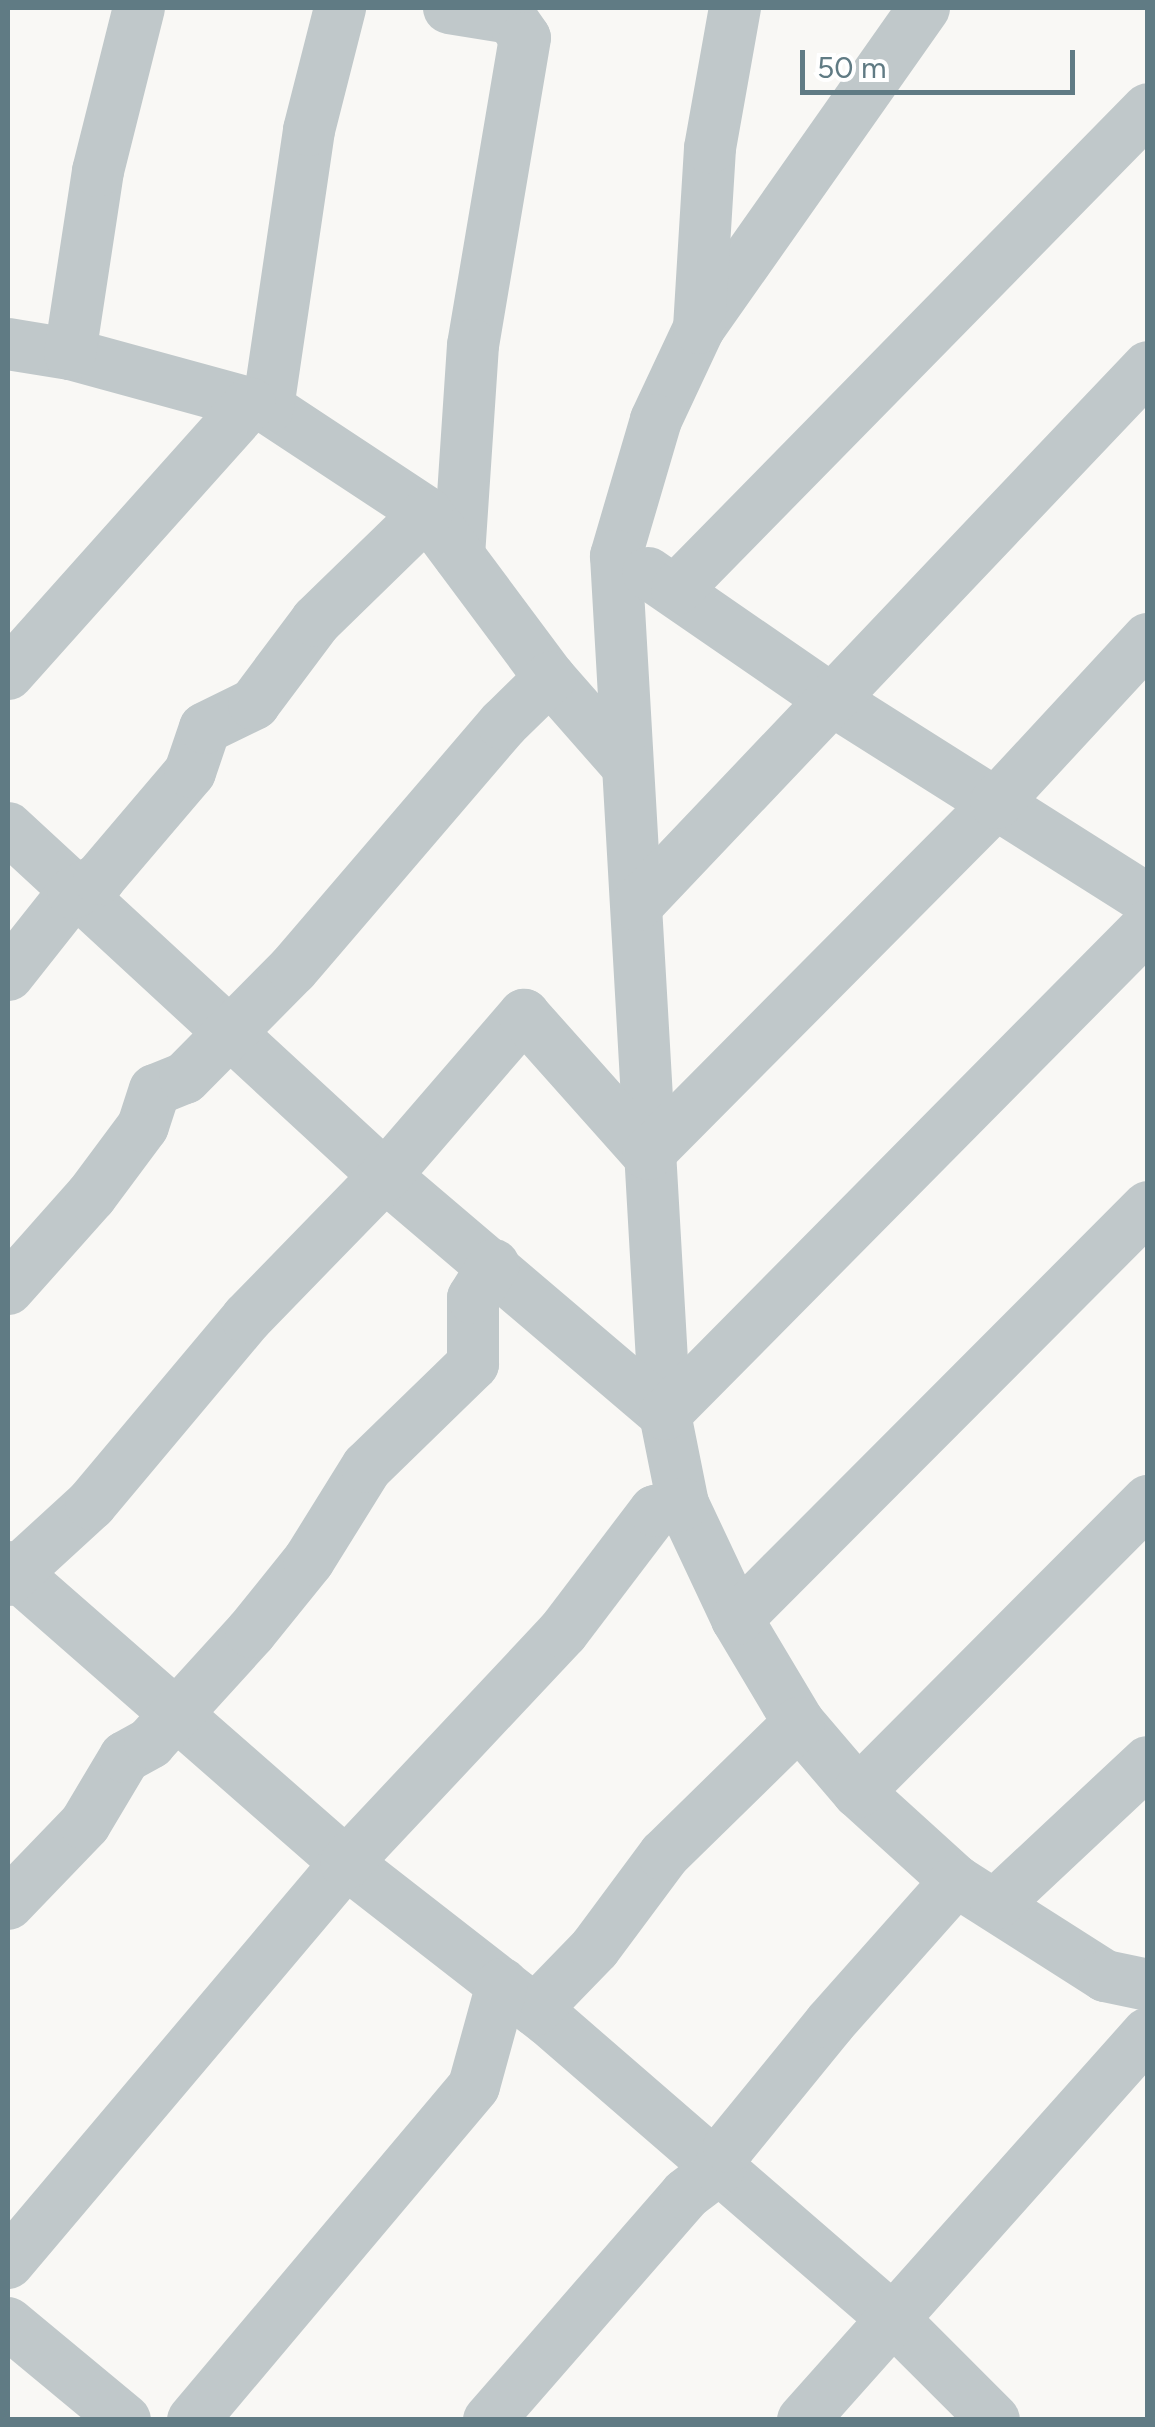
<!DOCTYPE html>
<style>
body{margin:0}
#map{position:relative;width:1155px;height:2427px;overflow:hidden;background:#f9f8f5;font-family:Figtree,sans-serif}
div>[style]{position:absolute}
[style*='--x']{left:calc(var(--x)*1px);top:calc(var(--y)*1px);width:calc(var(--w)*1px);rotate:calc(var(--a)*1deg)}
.minor>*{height:52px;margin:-26px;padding:0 26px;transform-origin:26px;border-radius:26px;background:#c0c8ca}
span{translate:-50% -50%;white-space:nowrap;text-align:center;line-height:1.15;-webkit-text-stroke:10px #fff;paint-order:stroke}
.frame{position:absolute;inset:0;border:10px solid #607b84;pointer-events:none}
.scale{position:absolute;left:800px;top:50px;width:275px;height:45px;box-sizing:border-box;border:5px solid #607b84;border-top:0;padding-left:12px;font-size:30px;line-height:35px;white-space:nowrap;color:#607b84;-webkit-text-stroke:8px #fff;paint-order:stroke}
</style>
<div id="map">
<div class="minor">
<i style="--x:449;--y:8;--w:63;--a:9.2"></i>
<i style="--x:511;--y:18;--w:24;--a:55"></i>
<i style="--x:525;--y:38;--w:311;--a:99.6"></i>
<i style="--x:473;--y:345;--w:211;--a:93.8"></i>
<i style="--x:924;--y:8;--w:391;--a:125.1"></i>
<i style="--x:699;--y:328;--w:102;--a:115.1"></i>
<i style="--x:656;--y:420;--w:142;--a:106.4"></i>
<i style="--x:616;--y:556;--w:859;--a:86.73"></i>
<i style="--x:665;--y:1414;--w:92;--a:78.7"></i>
<i style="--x:683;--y:1504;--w:127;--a:64.8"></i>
<i style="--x:737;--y:1619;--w:121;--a:59.2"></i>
<i style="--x:799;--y:1723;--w:91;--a:49.5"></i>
<i style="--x:858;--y:1792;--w:132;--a:42.2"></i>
<i style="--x:956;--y:1881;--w:177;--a:32.5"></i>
<i style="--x:1105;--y:1976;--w:44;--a:11.8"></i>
<i style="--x:699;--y:328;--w:180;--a:-86.5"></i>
<i style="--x:710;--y:148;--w:142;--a:-79.9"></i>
<i style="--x:8;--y:344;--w:63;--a:9.2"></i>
<i style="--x:70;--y:354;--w:205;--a:15.3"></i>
<i style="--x:268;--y:408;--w:191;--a:33.4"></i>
<i style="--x:427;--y:513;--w:206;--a:53.3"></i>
<i style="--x:550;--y:678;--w:111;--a:48.7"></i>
<i style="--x:70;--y:354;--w:185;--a:-81.3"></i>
<i style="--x:98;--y:171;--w:168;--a:-75.9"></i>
<i style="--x:268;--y:408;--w:281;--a:-81.6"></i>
<i style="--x:309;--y:130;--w:126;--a:-75.7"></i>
<i style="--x:648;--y:573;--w:224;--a:34.6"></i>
<i style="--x:832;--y:700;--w:374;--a:32.3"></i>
<i style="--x:677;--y:589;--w:672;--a:-45.54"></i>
<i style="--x:8;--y:674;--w:363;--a:-48.2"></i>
<i style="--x:8;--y:828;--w:513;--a:42.71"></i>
<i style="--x:385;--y:1176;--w:367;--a:40.4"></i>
<i style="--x:665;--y:1414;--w:687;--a:-45.3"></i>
<i style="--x:637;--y:905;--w:742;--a:-46.47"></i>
<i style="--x:8;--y:975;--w:105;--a:-51.6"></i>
<i style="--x:73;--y:893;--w:30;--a:-28"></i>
<i style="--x:99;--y:879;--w:140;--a:-49.6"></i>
<i style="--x:190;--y:772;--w:46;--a:-71.2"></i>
<i style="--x:205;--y:728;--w:55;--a:-26.1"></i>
<i style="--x:254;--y:704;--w:104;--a:-53.2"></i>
<i style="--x:316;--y:621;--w:155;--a:-44.2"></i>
<i style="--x:8;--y:1289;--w:125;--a:-48.3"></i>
<i style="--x:91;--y:1196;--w:87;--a:-53.4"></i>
<i style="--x:143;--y:1126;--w:38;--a:-72"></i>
<i style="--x:155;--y:1090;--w:32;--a:-22"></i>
<i style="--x:185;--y:1078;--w:153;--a:-45.3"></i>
<i style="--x:293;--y:969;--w:323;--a:-49.4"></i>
<i style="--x:503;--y:724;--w:66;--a:-44.4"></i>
<i style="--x:8;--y:1567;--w:449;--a:41.2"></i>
<i style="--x:346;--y:1863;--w:256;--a:37.9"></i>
<i style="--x:548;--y:2020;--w:452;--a:40.9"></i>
<i style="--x:890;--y:2316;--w:147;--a:45"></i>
<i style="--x:8;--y:1580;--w:113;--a:-42.5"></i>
<i style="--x:91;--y:1504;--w:243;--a:-50"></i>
<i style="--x:247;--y:1318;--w:198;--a:-45.8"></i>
<i style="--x:385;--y:1176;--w:213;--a:-49.2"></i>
<i style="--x:524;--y:1015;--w:186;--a:48.3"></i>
<i style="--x:648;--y:1154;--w:494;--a:-45.2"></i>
<i style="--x:996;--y:803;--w:224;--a:-47.2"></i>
<i style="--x:737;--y:1619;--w:582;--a:-45.07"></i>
<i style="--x:858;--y:1792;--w:411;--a:-45.1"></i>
<i style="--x:8;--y:1904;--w:111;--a:-46.1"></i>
<i style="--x:85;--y:1824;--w:78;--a:-59.2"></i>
<i style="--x:125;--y:1757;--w:29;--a:-29"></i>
<i style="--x:150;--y:1743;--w:150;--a:-47.7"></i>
<i style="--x:251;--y:1632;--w:92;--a:-51.1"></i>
<i style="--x:309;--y:1560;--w:110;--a:-58.1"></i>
<i style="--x:367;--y:1467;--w:148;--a:-44.2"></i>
<i style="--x:473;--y:1364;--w:66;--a:-90"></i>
<i style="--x:473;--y:1298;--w:39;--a:-58"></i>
<i style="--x:996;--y:1904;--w:208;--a:-43.1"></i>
<i style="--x:535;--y:2010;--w:86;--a:-45.9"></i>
<i style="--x:595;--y:1948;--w:116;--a:-53.4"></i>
<i style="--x:664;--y:1855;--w:189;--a:-44.4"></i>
<i style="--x:8;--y:2263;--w:524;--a:-49.8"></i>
<i style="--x:346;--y:1863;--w:317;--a:-46.8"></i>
<i style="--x:563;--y:1632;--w:152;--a:-52.8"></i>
<i style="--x:655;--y:1511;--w:29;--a:-14"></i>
<i style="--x:8;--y:2323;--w:152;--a:39.7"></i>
<i style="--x:193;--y:2420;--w:436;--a:-49.9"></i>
<i style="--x:474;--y:2086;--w:106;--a:-74.6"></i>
<i style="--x:489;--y:2420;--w:300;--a:-48.9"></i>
<i style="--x:686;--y:2194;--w:41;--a:-37.1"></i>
<i style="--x:719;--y:2169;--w:24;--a:-66"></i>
<i style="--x:729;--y:2147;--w:160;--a:-50.8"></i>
<i style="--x:830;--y:2023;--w:190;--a:-48.4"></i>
<i style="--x:803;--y:2420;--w:518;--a:-48.28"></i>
</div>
<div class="frame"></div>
<div class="scale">50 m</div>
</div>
